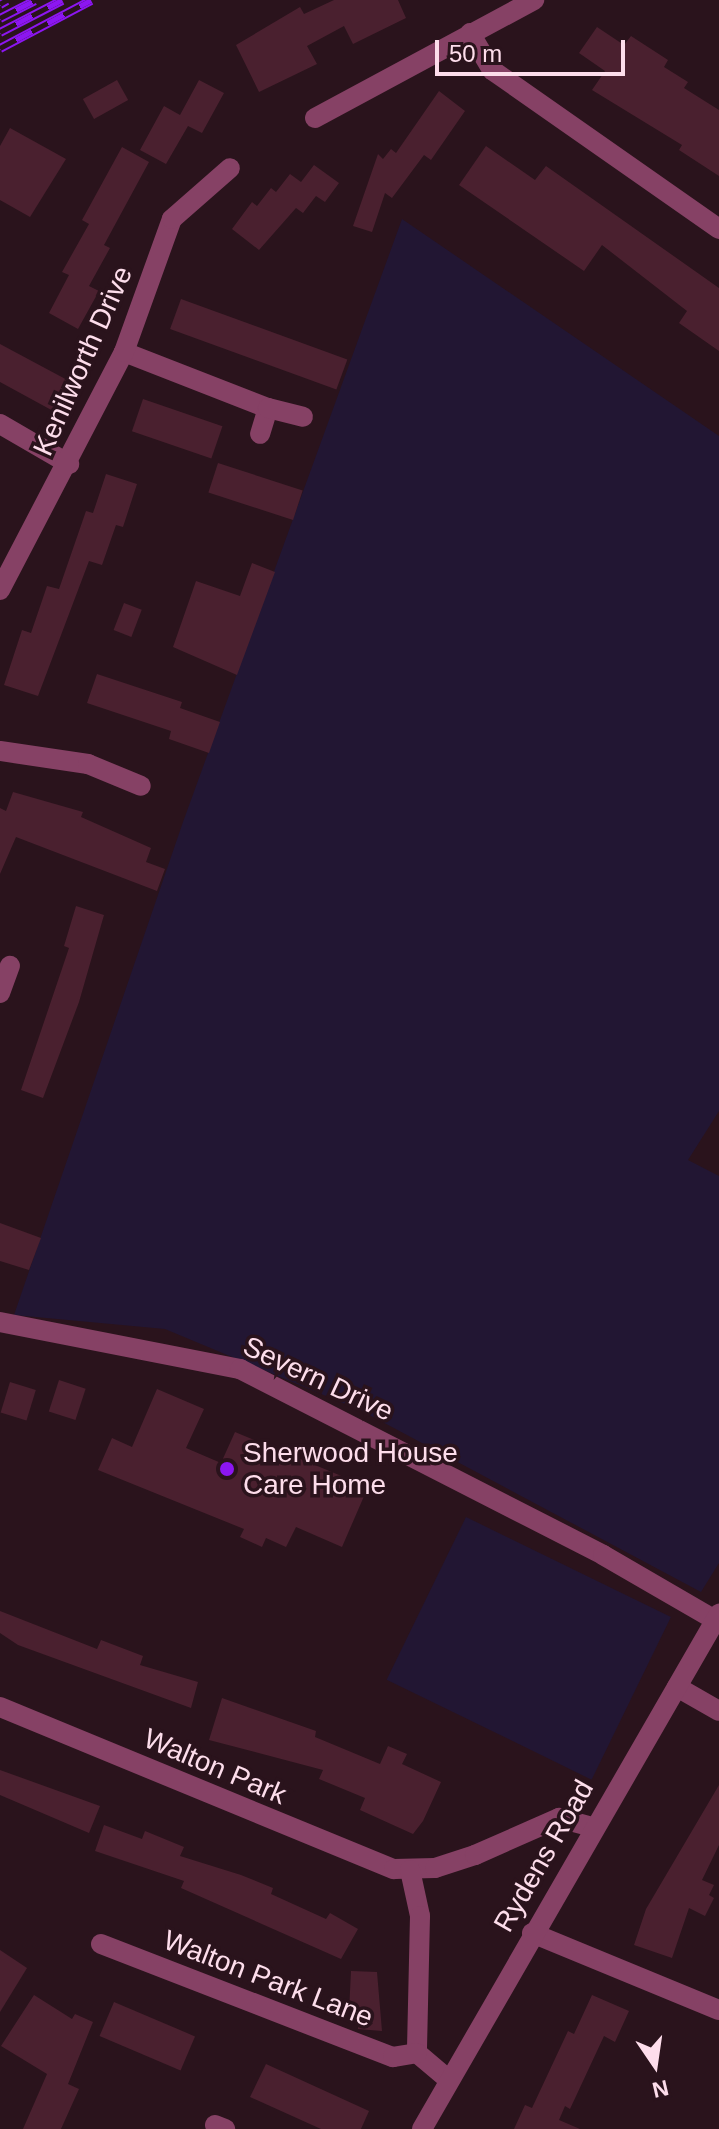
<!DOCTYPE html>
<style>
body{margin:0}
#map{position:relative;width:719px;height:2129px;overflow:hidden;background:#2a131c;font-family:Arial,sans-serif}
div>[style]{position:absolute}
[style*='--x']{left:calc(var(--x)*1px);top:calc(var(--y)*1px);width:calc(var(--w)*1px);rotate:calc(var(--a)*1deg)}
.green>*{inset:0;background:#221633;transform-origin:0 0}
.building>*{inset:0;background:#4a202f;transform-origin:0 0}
.minor>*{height:20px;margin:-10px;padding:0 10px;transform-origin:10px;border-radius:10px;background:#864165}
.rail>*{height:9px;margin-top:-4.5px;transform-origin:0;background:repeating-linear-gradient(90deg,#2a131c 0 18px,#8c16f1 0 36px);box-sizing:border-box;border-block:2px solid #8c16f1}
.dots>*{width:22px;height:22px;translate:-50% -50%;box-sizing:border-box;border:4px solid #2a131c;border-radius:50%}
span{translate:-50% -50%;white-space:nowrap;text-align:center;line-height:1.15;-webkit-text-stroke:7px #2a131c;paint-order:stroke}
.street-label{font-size:28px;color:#fdddeb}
.poi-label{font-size:28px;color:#fdddeb}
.left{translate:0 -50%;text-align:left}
.north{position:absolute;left:615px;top:2025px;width:80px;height:80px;-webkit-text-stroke:6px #2a131c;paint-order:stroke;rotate:167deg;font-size:22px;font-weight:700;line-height:32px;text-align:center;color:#fdddeb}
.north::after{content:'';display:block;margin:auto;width:28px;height:36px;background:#fdddeb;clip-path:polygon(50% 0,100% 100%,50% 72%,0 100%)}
.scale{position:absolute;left:435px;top:40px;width:190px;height:36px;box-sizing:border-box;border:4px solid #fdddeb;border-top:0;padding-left:10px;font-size:24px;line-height:28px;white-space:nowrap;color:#fdddeb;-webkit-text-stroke:6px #2a131c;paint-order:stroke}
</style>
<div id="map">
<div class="green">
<i style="clip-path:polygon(402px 219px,719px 436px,719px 1111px,688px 1160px,719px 1176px,719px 1563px,701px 1592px,362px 1411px,165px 1329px,14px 1315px,183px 822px)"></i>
<i style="left:466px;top:1517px;width:228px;height:181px;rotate:26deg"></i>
</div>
<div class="building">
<i style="clip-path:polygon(334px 0,398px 0,406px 18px,353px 44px,344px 26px,307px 46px,317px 64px,259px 92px,236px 45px,300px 7px,304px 14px)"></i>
<i style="clip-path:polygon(597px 27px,624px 45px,631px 36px,668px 60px,664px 67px,688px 82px,684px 88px,719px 110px,719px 176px,679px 150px,682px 145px,592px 90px,605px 71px,579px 53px)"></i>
<i style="left:117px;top:80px;width:23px;height:39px;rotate:61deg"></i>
<i style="clip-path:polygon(199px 80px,224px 93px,202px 133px,188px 126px,166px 164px,140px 150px,164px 106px,180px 115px)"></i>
<i style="clip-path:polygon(439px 91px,465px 111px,431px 160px,424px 155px,392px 198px,385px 193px,372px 232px,353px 226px,378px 154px,383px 159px,391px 149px,396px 153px)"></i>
<i style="clip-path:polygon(10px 128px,66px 159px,30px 217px,0 200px,0 146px)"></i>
<i style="clip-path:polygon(486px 146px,535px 180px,546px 166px,719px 288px,719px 351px,679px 323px,687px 311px,602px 245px,584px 271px,459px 185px)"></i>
<i style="clip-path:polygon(122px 147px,149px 162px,104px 245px,110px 248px,89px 286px,99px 291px,78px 329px,49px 313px,69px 275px,62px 272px,89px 224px,82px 220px)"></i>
<i style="clip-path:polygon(314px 165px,339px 183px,325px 202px,316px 196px,303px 213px,296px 208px,259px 250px,232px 229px,252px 202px,257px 206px,271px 188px,276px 192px,290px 174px,301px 182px)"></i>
<i style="left:181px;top:299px;width:177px;height:32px;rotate:20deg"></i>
<i style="clip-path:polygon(0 344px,71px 382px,55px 412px,0 382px)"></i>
<i style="left:143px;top:399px;width:84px;height:34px;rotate:19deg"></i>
<i style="left:218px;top:463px;width:89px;height:31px;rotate:18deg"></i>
<i style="clip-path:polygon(106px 474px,137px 484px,123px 527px,116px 525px,102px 565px,89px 561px,38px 696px,4px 685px,22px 630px,31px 633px,47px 586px,59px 589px,86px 511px,93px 513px)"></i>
<i style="clip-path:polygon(252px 563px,275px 572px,237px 675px,173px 647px,196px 581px,240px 596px)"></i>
<i style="left:124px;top:603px;width:19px;height:29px;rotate:21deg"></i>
<i style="clip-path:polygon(97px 674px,182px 702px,180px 708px,220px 722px,209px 753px,169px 739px,171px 731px,87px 703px)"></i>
<i style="clip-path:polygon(13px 792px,83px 812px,81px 817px,151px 848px,146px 862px,165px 869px,157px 891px,16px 837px,0 874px,0 808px,6px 811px)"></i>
<i style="clip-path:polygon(76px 906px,104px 915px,79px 1002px,43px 1098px,21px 1090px,69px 948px,64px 946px)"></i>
<i style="clip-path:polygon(0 1223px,41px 1238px,29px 1270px,0 1261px)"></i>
<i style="left:59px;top:1380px;width:28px;height:33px;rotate:18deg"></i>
<i style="left:10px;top:1382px;width:27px;height:32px;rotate:17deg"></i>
<i style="clip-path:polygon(157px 1389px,204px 1409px,186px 1448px,221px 1463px,235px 1432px,368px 1487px,342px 1547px,296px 1527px,286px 1547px,266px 1538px,262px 1547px,240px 1537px,244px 1529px,98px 1470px,112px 1438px,132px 1447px)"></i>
<i style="clip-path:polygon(0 1611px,97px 1649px,101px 1640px,143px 1656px,140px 1665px,198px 1682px,191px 1708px,18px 1645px,0 1633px)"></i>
<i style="clip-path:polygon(222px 1698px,316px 1731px,315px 1737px,380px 1764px,388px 1746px,407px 1754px,402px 1764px,441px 1782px,423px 1821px,413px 1834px,360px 1810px,365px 1798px,319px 1779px,323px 1770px,209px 1740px)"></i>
<i style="clip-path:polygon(0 1770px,100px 1806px,89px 1833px,0 1795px)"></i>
<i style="clip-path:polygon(719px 1785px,719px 1845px,702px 1880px,714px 1885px,709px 1895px,714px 1898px,705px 1916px,689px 1908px,672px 1958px,634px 1945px,646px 1909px)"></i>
<i style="clip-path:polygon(104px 1825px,142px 1839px,145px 1831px,184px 1847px,180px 1856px,241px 1875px,273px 1888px,271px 1894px,326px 1919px,330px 1913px,358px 1929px,341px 1959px,181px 1888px,184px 1881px,95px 1851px)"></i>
<i style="clip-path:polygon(0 1950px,27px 1968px,0 2012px)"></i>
<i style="clip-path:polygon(351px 1971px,377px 1972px,382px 2031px,358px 2029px,358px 2012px,349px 2012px)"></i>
<i style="clip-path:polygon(34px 1995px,72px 2019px,75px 2014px,93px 2022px,68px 2084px,79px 2089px,61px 2129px,23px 2129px,47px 2074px,1px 2046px)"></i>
<i style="clip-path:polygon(592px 1995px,629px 2011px,615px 2042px,604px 2036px,570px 2109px,565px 2106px,559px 2120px,580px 2129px,514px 2129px,525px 2105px,532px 2108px,568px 2031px,574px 2034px)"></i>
<i style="left:114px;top:2002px;width:88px;height:37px;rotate:23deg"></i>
<i style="clip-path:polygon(266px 2064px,369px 2111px,361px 2129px,321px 2129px,250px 2097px)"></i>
</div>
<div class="minor">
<i style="--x:470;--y:33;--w:43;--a:59.3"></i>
<i style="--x:492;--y:70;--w:277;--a:35"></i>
<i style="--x:315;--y:118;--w:249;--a:-28.3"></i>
<i style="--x:124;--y:352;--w:155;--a:21.3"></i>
<i style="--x:268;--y:408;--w:27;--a:107"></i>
<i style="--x:268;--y:408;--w:36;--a:14"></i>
<i style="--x:0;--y:424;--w:80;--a:30.1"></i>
<i style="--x:0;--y:590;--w:268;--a:-62.5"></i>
<i style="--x:124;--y:352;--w:141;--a:-70.2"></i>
<i style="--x:172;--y:219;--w:77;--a:-41.3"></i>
<i style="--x:0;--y:751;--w:89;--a:8.4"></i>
<i style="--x:88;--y:764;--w:57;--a:22.5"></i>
<i style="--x:0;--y:993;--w:29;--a:-70"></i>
<i style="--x:0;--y:1322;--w:245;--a:11.1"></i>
<i style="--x:240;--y:1369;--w:408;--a:27.1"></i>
<i style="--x:603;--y:1555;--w:129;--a:30.1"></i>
<i style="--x:677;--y:1687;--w:48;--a:29.7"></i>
<i style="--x:0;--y:1707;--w:426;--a:22.4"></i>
<i style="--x:394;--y:1869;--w:41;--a:-1.4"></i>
<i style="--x:435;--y:1868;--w:42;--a:-18"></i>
<i style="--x:475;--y:1855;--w:92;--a:-23.8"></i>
<i style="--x:559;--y:1818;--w:34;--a:15"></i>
<i style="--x:410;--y:1870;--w:47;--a:77.7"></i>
<i style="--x:420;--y:1916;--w:137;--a:91.3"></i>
<i style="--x:417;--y:2053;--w:42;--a:40.2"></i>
<i style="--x:532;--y:1933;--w:202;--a:22.4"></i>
<i style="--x:101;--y:1944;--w:313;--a:21.2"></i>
<i style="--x:393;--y:2057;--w:24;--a:-9"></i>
<i style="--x:215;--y:2125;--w:11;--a:22"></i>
<i style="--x:422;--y:2129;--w:595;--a:-60.03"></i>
</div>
<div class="rail">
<i style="--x:0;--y:4;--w:8;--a:-30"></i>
<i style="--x:0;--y:18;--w:39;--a:-27"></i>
<i style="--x:0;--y:32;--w:70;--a:-27.3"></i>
<i style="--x:0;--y:48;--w:103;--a:-27.8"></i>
</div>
<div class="dots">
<i style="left:227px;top:1469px;background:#8c16f1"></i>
</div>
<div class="street-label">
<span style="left:83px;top:361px;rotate:-66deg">Kenilworth Drive</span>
<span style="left:318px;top:1379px;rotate:25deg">Severn Drive</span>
<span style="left:215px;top:1767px;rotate:23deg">Walton Park</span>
<span style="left:544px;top:1856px;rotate:-60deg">Rydens Road</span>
<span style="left:268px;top:1979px;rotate:21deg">Walton Park Lane</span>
</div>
<div class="poi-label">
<span class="left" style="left:243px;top:1469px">Sherwood House<br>Care Home</span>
</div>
<div class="north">N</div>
<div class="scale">50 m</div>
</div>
